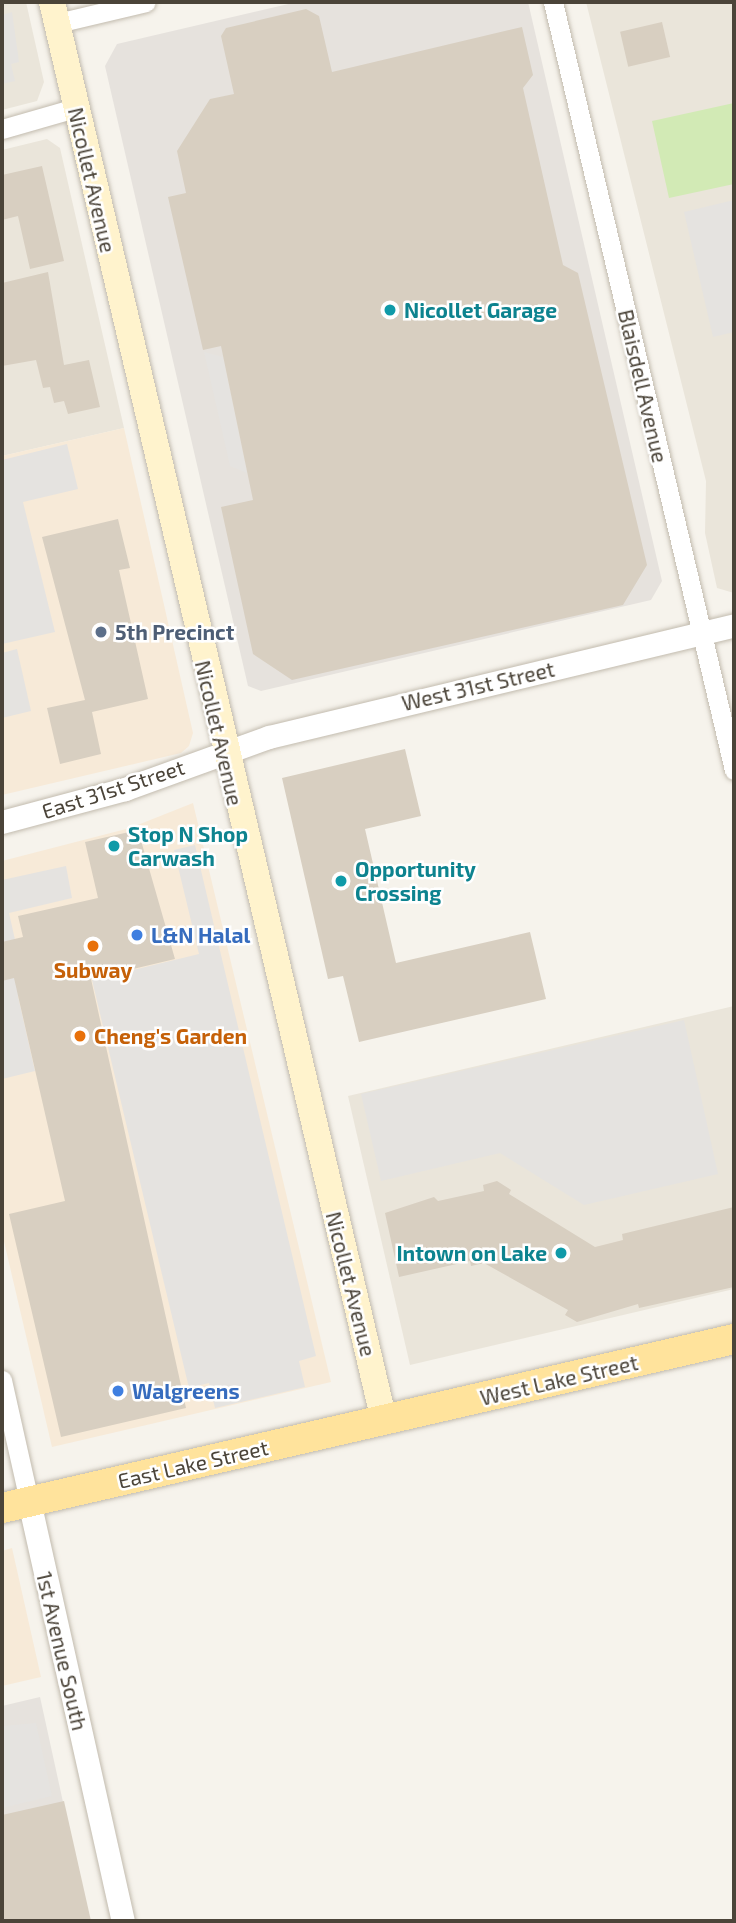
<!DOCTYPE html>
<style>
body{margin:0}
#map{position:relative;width:736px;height:1923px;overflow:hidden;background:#f6f3ec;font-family:"Exo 2",sans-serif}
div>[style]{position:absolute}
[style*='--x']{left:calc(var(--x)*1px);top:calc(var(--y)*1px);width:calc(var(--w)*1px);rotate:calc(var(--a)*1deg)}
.residential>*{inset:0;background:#eae5da}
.commercial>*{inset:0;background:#f7ead8}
.industrial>*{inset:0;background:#e6e2dd}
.green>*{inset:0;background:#d2eab5}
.parking>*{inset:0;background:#e5e3e0}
.building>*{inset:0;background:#d8cfc1;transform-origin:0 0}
.roads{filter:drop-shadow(0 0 2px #c2bbae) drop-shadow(0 0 2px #c2bbae)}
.minor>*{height:19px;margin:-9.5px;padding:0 9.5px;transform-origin:9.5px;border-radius:9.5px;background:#fff}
.tertiary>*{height:23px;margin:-11.5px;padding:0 11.5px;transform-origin:11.5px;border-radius:11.5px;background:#fff}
.secondary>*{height:26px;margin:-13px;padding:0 13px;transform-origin:13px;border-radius:13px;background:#fff3cd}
.primary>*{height:30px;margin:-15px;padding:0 15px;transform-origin:15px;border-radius:15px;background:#ffe39c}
.dots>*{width:19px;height:19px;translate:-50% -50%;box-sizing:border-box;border:4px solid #fff;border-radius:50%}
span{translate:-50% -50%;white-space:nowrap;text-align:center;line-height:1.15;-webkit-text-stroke:5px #fff;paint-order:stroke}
.street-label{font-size:21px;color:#4b4439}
.culture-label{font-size:21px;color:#0d838f;font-weight:700}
.left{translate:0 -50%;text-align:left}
.right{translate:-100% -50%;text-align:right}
.service-label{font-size:21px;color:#4e5e75;font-weight:700}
.shop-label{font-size:21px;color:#366cbe;font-weight:700}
.food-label{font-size:21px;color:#c56008;font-weight:700}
.frame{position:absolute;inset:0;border:4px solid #4b4439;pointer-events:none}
</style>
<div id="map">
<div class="residential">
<i style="clip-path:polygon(2px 2px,26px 2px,44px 82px,37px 101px,2px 110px)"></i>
<i style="clip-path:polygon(586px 2px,734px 2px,734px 593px,717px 588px,705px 533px,706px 481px)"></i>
<i style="clip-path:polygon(47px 139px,60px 148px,124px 428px,2px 456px,2px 150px)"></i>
<i style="clip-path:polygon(734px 1006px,734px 1289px,410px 1365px,348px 1096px)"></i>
</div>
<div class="commercial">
<i style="clip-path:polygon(124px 428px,193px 733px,189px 746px,181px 753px,2px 795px,2px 456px)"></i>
<i style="clip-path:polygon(193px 803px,331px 1382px,52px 1447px,2px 1233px,2px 861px,130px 828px)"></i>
<i style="clip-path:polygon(12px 1548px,41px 1677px,2px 1686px,2px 1551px)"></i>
</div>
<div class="industrial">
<i style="clip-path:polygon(297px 2px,528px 2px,662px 581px,651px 600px,261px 691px,248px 686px,105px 66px,117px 44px)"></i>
<i style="clip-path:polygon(40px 1697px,89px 1921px,2px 1921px,2px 1706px)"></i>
</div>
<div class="green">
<i style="clip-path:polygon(734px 103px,734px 184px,669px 198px,652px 121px)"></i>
</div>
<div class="parking">
<i style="clip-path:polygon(12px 12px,19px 62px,11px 64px,15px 81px,2px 84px,2px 15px)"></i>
<i style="clip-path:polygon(734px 200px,734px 332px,713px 337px,684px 212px)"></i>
<i style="clip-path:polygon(204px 352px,223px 357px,247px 473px,230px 466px)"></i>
<i style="clip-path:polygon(67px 444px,78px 489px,23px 502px,55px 632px,2px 644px,2px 460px)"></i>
<i style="clip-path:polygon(17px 649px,31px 711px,2px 718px,2px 653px)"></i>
<i style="clip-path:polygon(195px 845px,316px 1356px,299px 1361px,305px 1387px,215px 1408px,209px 1383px,189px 1388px,92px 980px,199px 954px,174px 850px)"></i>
<i style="clip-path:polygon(66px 866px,72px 898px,9px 913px,25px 984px,18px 996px,35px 1071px,2px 1079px,2px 880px)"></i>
<i style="clip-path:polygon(684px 1020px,718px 1174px,584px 1205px,500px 1153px,381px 1181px,361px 1094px)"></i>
<i style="clip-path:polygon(36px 1723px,52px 1796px,2px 1808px,2px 1726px)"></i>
</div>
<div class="building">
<i style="clip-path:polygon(306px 9px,319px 16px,332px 72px,522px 27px,533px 75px,523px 88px,563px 265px,578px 273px,647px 565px,623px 605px,292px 680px,253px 654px,221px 507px,253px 500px,221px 346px,203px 350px,168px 197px,186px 193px,177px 151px,210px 99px,234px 94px,221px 36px,226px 28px)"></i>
<i style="left:662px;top:22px;width:36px;height:43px;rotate:77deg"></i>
<i style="clip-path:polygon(42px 166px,64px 261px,30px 269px,18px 216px,2px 220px,2px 175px)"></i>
<i style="clip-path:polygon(48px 272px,64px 365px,89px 360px,100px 407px,68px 414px,64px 401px,54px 403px,50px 387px,43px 388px,36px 360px,2px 366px,2px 283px)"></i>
<i style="clip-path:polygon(118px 519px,130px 568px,119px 570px,148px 699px,92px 712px,101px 754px,60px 764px,47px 708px,85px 700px,42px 537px)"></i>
<i style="clip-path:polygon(405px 749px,421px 816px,365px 829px,396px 963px,530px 932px,546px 999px,359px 1042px,343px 976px,328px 979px,282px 778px)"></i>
<i style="clip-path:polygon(138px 830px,175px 959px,91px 979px,186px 1408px,61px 1437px,9px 1214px,65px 1201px,14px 978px,2px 981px,2px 942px,23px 937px,18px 916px,98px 898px,85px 842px)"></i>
<i style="clip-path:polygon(497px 1181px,511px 1190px,509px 1194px,595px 1247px,623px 1240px,622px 1234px,734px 1207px,734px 1287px,639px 1308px,638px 1304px,577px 1322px,565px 1315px,568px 1310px,484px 1263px,471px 1266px,470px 1261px,399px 1277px,385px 1213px,434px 1197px,438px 1201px,484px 1191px,483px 1185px)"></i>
<i style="clip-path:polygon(64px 1801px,91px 1921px,2px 1921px,2px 1815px)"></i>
</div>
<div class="roads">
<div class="minor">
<i style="--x:553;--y:2;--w:789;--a:76.74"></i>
<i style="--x:57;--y:23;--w:91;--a:-13.3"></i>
<i style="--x:2;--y:129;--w:76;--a:-16"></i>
<i style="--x:2;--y:1380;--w:124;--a:77.4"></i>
</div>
<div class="tertiary">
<i style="--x:2;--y:822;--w:127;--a:-15"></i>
<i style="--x:125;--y:789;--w:153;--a:-19.9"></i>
<i style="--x:269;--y:737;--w:478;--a:-13.5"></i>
<i style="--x:29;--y:1501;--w:430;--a:77.4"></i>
</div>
<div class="secondary">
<i style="--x:52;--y:2;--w:1457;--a:76.83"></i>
</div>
<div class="primary">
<i style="--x:2;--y:1508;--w:751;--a:-13"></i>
</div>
</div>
<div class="dots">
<i style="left:390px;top:310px;background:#0f9aa8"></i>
<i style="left:101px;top:632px;background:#5c6f8a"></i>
<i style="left:114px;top:846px;background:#0f9aa8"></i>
<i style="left:341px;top:881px;background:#0f9aa8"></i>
<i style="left:137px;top:935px;background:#3f7fe0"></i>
<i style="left:93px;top:946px;background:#e8710a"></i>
<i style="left:80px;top:1036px;background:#e8710a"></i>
<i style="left:561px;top:1253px;background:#0f9aa8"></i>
<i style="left:118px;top:1391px;background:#3f7fe0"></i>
</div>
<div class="street-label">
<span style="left:92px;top:180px;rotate:77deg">Nicollet Avenue</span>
<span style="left:643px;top:386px;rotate:77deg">Blaisdell Avenue</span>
<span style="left:478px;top:686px;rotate:-13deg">West 31st Street</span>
<span style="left:219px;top:733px;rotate:77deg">Nicollet Avenue</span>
<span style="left:113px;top:789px;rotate:-18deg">East 31st Street</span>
<span style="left:351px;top:1284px;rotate:76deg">Nicollet Avenue</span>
<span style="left:559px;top:1380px;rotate:-13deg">West Lake Street</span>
<span style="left:193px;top:1464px;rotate:-13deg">East Lake Street</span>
<span style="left:62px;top:1651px;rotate:77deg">1st Avenue South</span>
</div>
<div class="culture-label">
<span class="left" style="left:404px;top:310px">Nicollet Garage</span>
<span class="left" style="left:128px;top:846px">Stop N Shop<br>Carwash</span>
<span class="left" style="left:355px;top:881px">Opportunity<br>Crossing</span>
<span class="right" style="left:547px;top:1253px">Intown on Lake</span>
</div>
<div class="service-label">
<span class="left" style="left:115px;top:632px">5th Precinct</span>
</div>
<div class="shop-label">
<span class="left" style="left:151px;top:935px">L&amp;N Halal</span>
<span class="left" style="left:132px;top:1391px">Walgreens</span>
</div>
<div class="food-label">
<span style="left:93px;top:970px">Subway</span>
<span class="left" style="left:94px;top:1036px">Cheng's Garden</span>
</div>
<div class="frame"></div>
</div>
